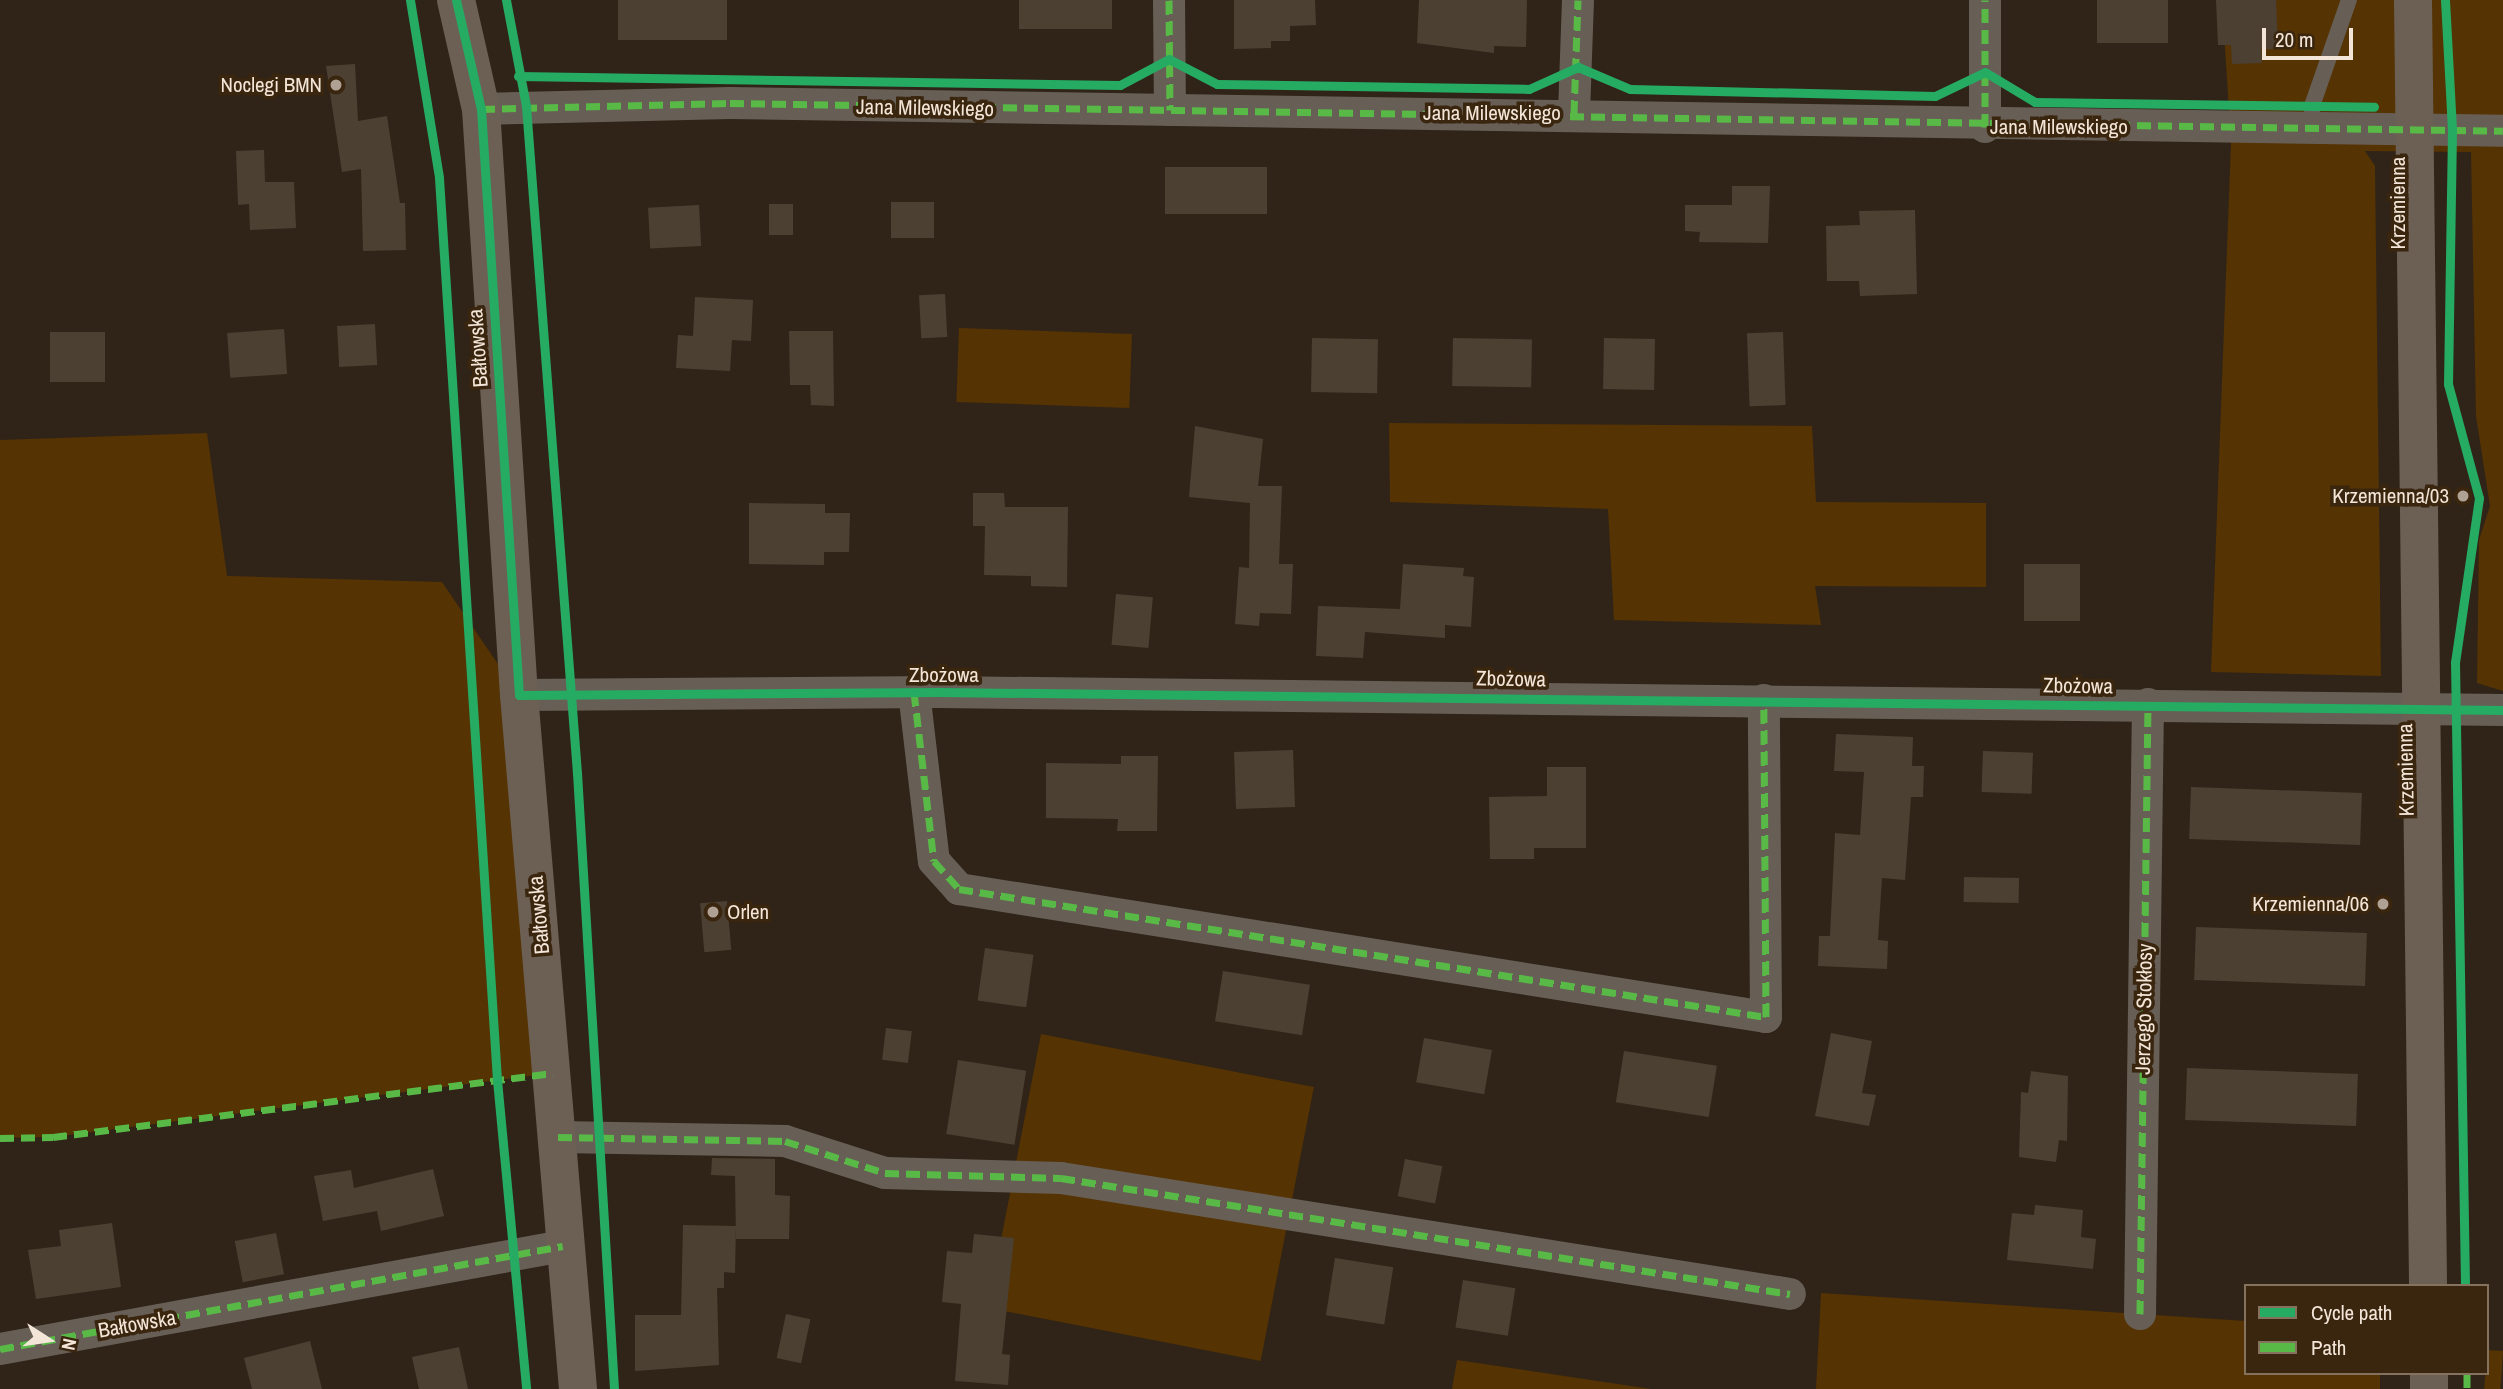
<!DOCTYPE html>
<meta charset="utf-8">
<style>
body{margin:0}
#map{position:relative;width:2503px;height:1389px;overflow:hidden;background:#302418;font-family:"Archivo Narrow",sans-serif}
div>[style]{position:absolute}
[style*='--x']{left:calc(var(--x)*1px);top:calc(var(--y)*1px);width:calc(var(--w)*1px);rotate:calc(var(--a)*1deg)}
.green>*{inset:0;background:#553303;transform-origin:0 0}
.building>*{inset:0;background:#4c4033;transform-origin:0 0}
.lane>*{height:16px;margin:-8px;padding:0 8px;transform-origin:8px;border-radius:8px;background:#675f55}
.street>*{height:32px;margin:-16px;padding:0 16px;transform-origin:16px;border-radius:16px;background:#675f55}
.secondary>*{height:38px;margin:-19px;padding:0 19px;transform-origin:19px;border-radius:19px;background:#6c6054}
.quiet>*{height:7px;margin-top:-3.5px;transform-origin:0;background:repeating-linear-gradient(90deg,#58b947 0 14px,transparent 0 21px)}
.cycleway>*{height:9px;margin:-4.5px;padding:0 4.5px;transform-origin:4.5px;border-radius:4.5px;background:#26ab63}
.dots>*{width:19px;height:19px;translate:-50% -50%;box-sizing:border-box;border:4px solid #3a250e;border-radius:50%}
span{translate:-50% -50%;white-space:nowrap;text-align:center;line-height:1.15;-webkit-text-stroke:7px #3a250e;paint-order:stroke}
.poi-label{font-size:21px;color:#f3e5d7}
.right{translate:-100% -50%;text-align:right}
.left{translate:0 -50%;text-align:left}
.street-label{font-size:21px;color:#f3e5d7}
.legend{position:absolute;left:2244px;top:1284px;width:245px;height:91px;box-sizing:border-box;background:#3a250e;border:2px solid #84725e;margin:0;padding:9px 12px;list-style:none;font-size:21px;color:#f3e5d7}
.legend li{display:flex;align-items:center;gap:14px;height:35px}
.legend b{width:35px;border:2px solid #84725e}
.north{position:absolute;left:14px;top:1305px;width:70px;height:70px;-webkit-text-stroke:5px #3a250e;paint-order:stroke;rotate:102deg;font-size:19px;font-weight:700;line-height:28px;text-align:center;color:#f3e5d7}
.north::after{content:'';display:block;margin:auto;width:24px;height:32px;background:#f3e5d7;clip-path:polygon(50% 0,100% 100%,50% 72%,0 100%)}
.scale{position:absolute;left:2262px;top:28px;width:91px;height:32px;box-sizing:border-box;border:4px solid #f3e5d7;border-top:0;padding-left:9px;font-size:21px;line-height:24px;white-space:nowrap;color:#f3e5d7;-webkit-text-stroke:5px #3a250e;paint-order:stroke}
</style>
<div id="map">
<div class="green">
<i style="clip-path:polygon(2222px 0,2503px 0,2503px 691px,2477px 683px,2479px 540px,2490px 506px,2476px 416px,2471px 152px,2365px 151px,2375px 166px,2381px 676px,2211px 672px,2231px 143px)"></i>
<i style="left:959px;top:328px;width:173px;height:74px;rotate:2deg"></i>
<i style="clip-path:polygon(1389px 423px,1812px 426px,1816px 502px,1986px 503px,1986px 587px,1815px 586px,1821px 625px,1614px 620px,1608px 509px,1390px 502px)"></i>
<i style="clip-path:polygon(207px 433px,227px 576px,442px 582px,519px 695px,553px 1073px,53px 1137px,0 1138px,0 440px)"></i>
<i style="left:1041px;top:1034px;width:278px;height:279px;rotate:11deg"></i>
<i style="clip-path:polygon(1821px 1293px,2246px 1321px,2246px 1373px,2380px 1373px,2380px 1389px,1816px 1389px)"></i>
<i style="left:2487px;top:1350px;width:16px;height:39px;rotate:4deg"></i>
<i style="clip-path:polygon(1457px 1360px,1651px 1389px,1452px 1389px)"></i>
</div>
<div class="building">
<i style="left:618px;top:0;width:109px;height:40px"></i>
<i style="left:1019px;top:0;width:93px;height:29px"></i>
<i style="clip-path:polygon(1234px 0,1315px 0,1316px 25px,1290px 26px,1290px 41px,1271px 41px,1271px 48px,1234px 49px)"></i>
<i style="clip-path:polygon(1419px 0,1527px 0,1526px 47px,1494px 46px,1494px 53px,1417px 43px)"></i>
<i style="left:2097px;top:0;width:71px;height:43px"></i>
<i style="clip-path:polygon(2216px 0,2276px 0,2278px 49px,2261px 49px,2262px 63px,2232px 64px,2231px 45px,2218px 45px)"></i>
<i style="clip-path:polygon(355px 64px,358px 121px,387px 116px,400px 203px,405px 203px,406px 250px,363px 251px,361px 169px,342px 172px,326px 66px)"></i>
<i style="clip-path:polygon(264px 150px,265px 182px,294px 182px,296px 228px,250px 230px,249px 204px,238px 205px,236px 151px)"></i>
<i style="left:1267px;top:167px;width:47px;height:102px;rotate:90deg"></i>
<i style="clip-path:polygon(1732px 186px,1770px 186px,1768px 243px,1699px 242px,1700px 232px,1685px 231px,1685px 205px,1732px 205px)"></i>
<i style="left:891px;top:202px;width:43px;height:36px"></i>
<i style="left:793px;top:204px;width:31px;height:24px;rotate:90deg"></i>
<i style="left:699px;top:205px;width:41px;height:51px;rotate:87deg"></i>
<i style="clip-path:polygon(1915px 210px,1917px 294px,1860px 296px,1859px 281px,1827px 281px,1826px 226px,1860px 225px,1859px 211px)"></i>
<i style="left:945px;top:294px;width:43px;height:26px;rotate:87deg"></i>
<i style="clip-path:polygon(695px 297px,753px 300px,751px 341px,732px 340px,730px 371px,676px 368px,678px 335px,693px 336px)"></i>
<i style="left:375px;top:324px;width:41px;height:38px;rotate:87deg"></i>
<i style="left:284px;top:329px;width:45px;height:57px;rotate:86deg"></i>
<i style="clip-path:polygon(789px 331px,833px 331px,834px 406px,811px 405px,810px 385px,790px 385px)"></i>
<i style="left:50px;top:332px;width:55px;height:50px"></i>
<i style="left:1783px;top:332px;width:73px;height:36px;rotate:88deg"></i>
<i style="left:1312px;top:338px;width:66px;height:54px;rotate:1deg"></i>
<i style="left:1453px;top:338px;width:79px;height:48px;rotate:1deg"></i>
<i style="left:1604px;top:338px;width:51px;height:51px;rotate:1deg"></i>
<i style="clip-path:polygon(1195px 426px,1263px 439px,1258px 486px,1282px 486px,1279px 564px,1293px 564px,1291px 614px,1260px 613px,1259px 626px,1235px 624px,1239px 567px,1249px 568px,1250px 503px,1189px 497px)"></i>
<i style="clip-path:polygon(973px 493px,1004px 493px,1005px 507px,1068px 507px,1067px 587px,1031px 586px,1031px 576px,984px 575px,985px 526px,973px 526px)"></i>
<i style="clip-path:polygon(749px 503px,825px 504px,825px 513px,850px 513px,849px 552px,824px 552px,824px 565px,749px 564px)"></i>
<i style="clip-path:polygon(1403px 564px,1464px 568px,1463px 576px,1474px 577px,1471px 627px,1445px 625px,1445px 638px,1365px 632px,1363px 658px,1316px 656px,1318px 606px,1400px 609px)"></i>
<i style="left:2024px;top:564px;width:56px;height:57px"></i>
<i style="left:1116px;top:594px;width:37px;height:51px;rotate:5deg"></i>
<i style="clip-path:polygon(1836px 734px,1913px 737px,1912px 766px,1924px 766px,1923px 797px,1911px 797px,1905px 880px,1882px 878px,1878px 940px,1888px 941px,1887px 969px,1818px 966px,1819px 936px,1830px 936px,1835px 833px,1860px 835px,1864px 772px,1834px 771px)"></i>
<i style="left:1293px;top:750px;width:57px;height:59px;rotate:88deg"></i>
<i style="left:1983px;top:751px;width:50px;height:41px;rotate:2deg"></i>
<i style="clip-path:polygon(1121px 756px,1158px 756px,1157px 831px,1117px 831px,1118px 819px,1046px 818px,1046px 763px,1121px 764px)"></i>
<i style="clip-path:polygon(1547px 767px,1586px 767px,1586px 848px,1534px 848px,1534px 859px,1490px 859px,1489px 797px,1547px 796px)"></i>
<i style="left:2191px;top:787px;width:171px;height:52px;rotate:2deg"></i>
<i style="left:1964px;top:877px;width:55px;height:25px;rotate:1deg"></i>
<i style="left:727px;top:901px;width:49px;height:27px;rotate:85deg"></i>
<i style="left:2196px;top:927px;width:171px;height:53px;rotate:2deg"></i>
<i style="left:985px;top:948px;width:49px;height:53px;rotate:8deg"></i>
<i style="left:1223px;top:971px;width:88px;height:51px;rotate:9deg"></i>
<i style="left:886px;top:1028px;width:26px;height:32px;rotate:7deg"></i>
<i style="clip-path:polygon(1831px 1033px,1872px 1041px,1862px 1093px,1876px 1095px,1869px 1126px,1815px 1116px)"></i>
<i style="left:1424px;top:1038px;width:69px;height:45px;rotate:10deg"></i>
<i style="left:1624px;top:1051px;width:94px;height:52px;rotate:9deg"></i>
<i style="left:958px;top:1060px;width:69px;height:75px;rotate:9deg"></i>
<i style="left:2187px;top:1068px;width:171px;height:52px;rotate:2deg"></i>
<i style="clip-path:polygon(2031px 1071px,2068px 1076px,2067px 1141px,2059px 1140px,2056px 1162px,2019px 1157px,2021px 1092px,2028px 1093px)"></i>
<i style="clip-path:polygon(712px 1158px,775px 1159px,775px 1195px,790px 1196px,789px 1239px,736px 1239px,735px 1176px,711px 1175px)"></i>
<i style="left:1405px;top:1159px;width:38px;height:38px;rotate:11deg"></i>
<i style="clip-path:polygon(433px 1169px,444px 1216px,381px 1231px,377px 1211px,323px 1221px,314px 1176px,351px 1170px,354px 1188px)"></i>
<i style="clip-path:polygon(2035px 1205px,2083px 1210px,2081px 1237px,2096px 1239px,2093px 1269px,2007px 1260px,2012px 1213px,2034px 1215px)"></i>
<i style="clip-path:polygon(112px 1223px,121px 1287px,36px 1299px,28px 1250px,61px 1246px,59px 1230px)"></i>
<i style="clip-path:polygon(683px 1225px,736px 1226px,735px 1273px,724px 1272px,724px 1288px,717px 1288px,719px 1365px,635px 1371px,635px 1315px,681px 1315px)"></i>
<i style="left:276px;top:1233px;width:42px;height:42px;rotate:79deg"></i>
<i style="clip-path:polygon(974px 1234px,1014px 1238px,1002px 1354px,1010px 1355px,1008px 1385px,955px 1381px,961px 1304px,942px 1302px,947px 1251px,972px 1253px)"></i>
<i style="left:1335px;top:1258px;width:59px;height:58px;rotate:9deg"></i>
<i style="left:1463px;top:1280px;width:53px;height:48px;rotate:9deg"></i>
<i style="left:786px;top:1314px;width:25px;height:45px;rotate:12deg"></i>
<i style="clip-path:polygon(310px 1341px,322px 1389px,252px 1389px,244px 1358px)"></i>
<i style="clip-path:polygon(459px 1347px,468px 1389px,419px 1389px,412px 1357px)"></i>
</div>
<div class="lane">
<i style="--x:2313;--y:128;--w:22;--a:-93"></i>
<i style="--x:2312;--y:106;--w:112;--a:-70.8"></i>
</div>
<div class="street">
<i style="--x:1169;--y:0;--w:110;--a:89.5"></i>
<i style="--x:481;--y:109;--w:249;--a:-1.4"></i>
<i style="--x:730;--y:103;--w:1773;--a:0.9"></i>
<i style="--x:1574;--y:114;--w:114;--a:-88"></i>
<i style="--x:1985;--y:127;--w:127;--a:-90"></i>
<i style="--x:914;--y:692;--w:170;--a:83.3"></i>
<i style="--x:934;--y:861;--w:38;--a:48"></i>
<i style="--x:959;--y:889;--w:817;--a:9.01"></i>
<i style="--x:1766;--y:1017;--w:317;--a:-90.4"></i>
<i style="--x:519;--y:695;--w:421;--a:-0.4"></i>
<i style="--x:940;--y:692;--w:1563;--a:0.66"></i>
<i style="--x:558;--y:1137;--w:227;--a:1"></i>
<i style="--x:785;--y:1141;--w:105;--a:17.7"></i>
<i style="--x:885;--y:1173;--w:176;--a:1.6"></i>
<i style="--x:1061;--y:1178;--w:738;--a:9.04"></i>
<i style="--x:2140;--y:1314;--w:610;--a:-89.25"></i>
<i style="--x:0;--y:1349;--w:572;--a:-10.37"></i>
</div>
<div class="secondary">
<i style="--x:456;--y:0;--w:112;--a:77.1"></i>
<i style="--x:481;--y:109;--w:587;--a:86.29"></i>
<i style="--x:519;--y:695;--w:697;--a:85.14"></i>
<i style="--x:2413;--y:0;--w:1286;--a:89.33"></i>
<i style="--x:2429;--y:1373;--w:16;--a:90"></i>
</div>
<div class="quiet">
<i style="--x:1169;--y:0;--w:110;--a:89.5"></i>
<i style="--x:481;--y:109;--w:249;--a:-1.4"></i>
<i style="--x:730;--y:103;--w:1773;--a:0.9"></i>
<i style="--x:1574;--y:114;--w:114;--a:-88"></i>
<i style="--x:1985;--y:127;--w:127;--a:-90"></i>
<i style="--x:914;--y:692;--w:170;--a:83.3"></i>
<i style="--x:934;--y:861;--w:38;--a:48"></i>
<i style="--x:959;--y:889;--w:817;--a:9.01"></i>
<i style="--x:1766;--y:1017;--w:317;--a:-90.4"></i>
<i style="--x:558;--y:1137;--w:227;--a:1"></i>
<i style="--x:785;--y:1141;--w:105;--a:17.7"></i>
<i style="--x:885;--y:1173;--w:176;--a:1.6"></i>
<i style="--x:1061;--y:1178;--w:738;--a:9.04"></i>
<i style="--x:0;--y:1138;--w:53;--a:-1.1"></i>
<i style="--x:53;--y:1137;--w:504;--a:-7.29"></i>
<i style="--x:2140;--y:1314;--w:610;--a:-89.25"></i>
<i style="--x:0;--y:1349;--w:572;--a:-10.37"></i>
<i style="--x:2467;--y:1373;--w:16;--a:90"></i>
</div>
<div class="cycleway">
<i style="--x:410;--y:0;--w:180;--a:80.7"></i>
<i style="--x:439;--y:178;--w:904;--a:86.32"></i>
<i style="--x:497;--y:1080;--w:310;--a:84.6"></i>
<i style="--x:456;--y:0;--w:112;--a:77.1"></i>
<i style="--x:481;--y:109;--w:587;--a:86.29"></i>
<i style="--x:519;--y:695;--w:421;--a:-0.4"></i>
<i style="--x:940;--y:692;--w:1563;--a:0.66"></i>
<i style="--x:506;--y:0;--w:108;--a:79.3"></i>
<i style="--x:526;--y:106;--w:669;--a:85.63"></i>
<i style="--x:577;--y:773;--w:617;--a:86.56"></i>
<i style="--x:2445;--y:0;--w:131;--a:86.9"></i>
<i style="--x:2452;--y:131;--w:253;--a:90.9"></i>
<i style="--x:2448;--y:384;--w:118;--a:74.8"></i>
<i style="--x:2479;--y:498;--w:166;--a:98.3"></i>
<i style="--x:2455;--y:662;--w:624;--a:89.08"></i>
<i style="--x:518;--y:76;--w:602;--a:0.86"></i>
<i style="--x:1120;--y:85;--w:55;--a:-28"></i>
<i style="--x:1169;--y:59;--w:54;--a:27.5"></i>
<i style="--x:1217;--y:84;--w:312;--a:0.9"></i>
<i style="--x:1529;--y:89;--w:54;--a:-24.2"></i>
<i style="--x:1578;--y:67;--w:56;--a:22.9"></i>
<i style="--x:1630;--y:89;--w:305;--a:1.3"></i>
<i style="--x:1935;--y:96;--w:55;--a:-25.6"></i>
<i style="--x:1985;--y:72;--w:58;--a:31"></i>
<i style="--x:2035;--y:102;--w:339;--a:0.8"></i>
</div>
<div class="dots">
<i style="left:336px;top:85px;background:#afa194"></i>
<i style="left:2463px;top:496px;background:#afa194"></i>
<i style="left:2383px;top:904px;background:#afa194"></i>
<i style="left:713px;top:912px;background:#afa194"></i>
</div>
<div class="poi-label">
<span class="right" style="left:322px;top:85px">Noclegi BMN</span>
<span class="right" style="left:2449px;top:496px">Krzemienna/03</span>
<span class="right" style="left:2369px;top:904px">Krzemienna/06</span>
<span class="left" style="left:727px;top:912px">Orlen</span>
</div>
<div class="street-label">
<span style="left:925px;top:108px;rotate:1deg">Jana Milewskiego</span>
<span style="left:1492px;top:113px">Jana Milewskiego</span>
<span style="left:2059px;top:127px">Jana Milewskiego</span>
<span style="left:2398px;top:203px;rotate:-90deg">Krzemienna</span>
<span style="left:478px;top:348px;rotate:-94deg">Bałtowska</span>
<span style="left:944px;top:675px">Zbożowa</span>
<span style="left:1511px;top:679px;rotate:1deg">Zbożowa</span>
<span style="left:2078px;top:686px;rotate:1deg">Zbożowa</span>
<span style="left:2406px;top:770px;rotate:-91deg">Krzemienna</span>
<span style="left:539px;top:915px;rotate:-95deg">Bałtowska</span>
<span style="left:2144px;top:1009px;rotate:-89deg">Jerzego Stokłosy</span>
<span style="left:137px;top:1324px;rotate:-10deg">Bałtowska</span>
</div>
<ul class="legend">
<li><b style="height:9px;background:#26ab63"></b>Cycle path</li>
<li><b style="height:9px;background:#58b947"></b>Path</li>
</ul>
<div class="north">N</div>
<div class="scale">20 m</div>
</div>
